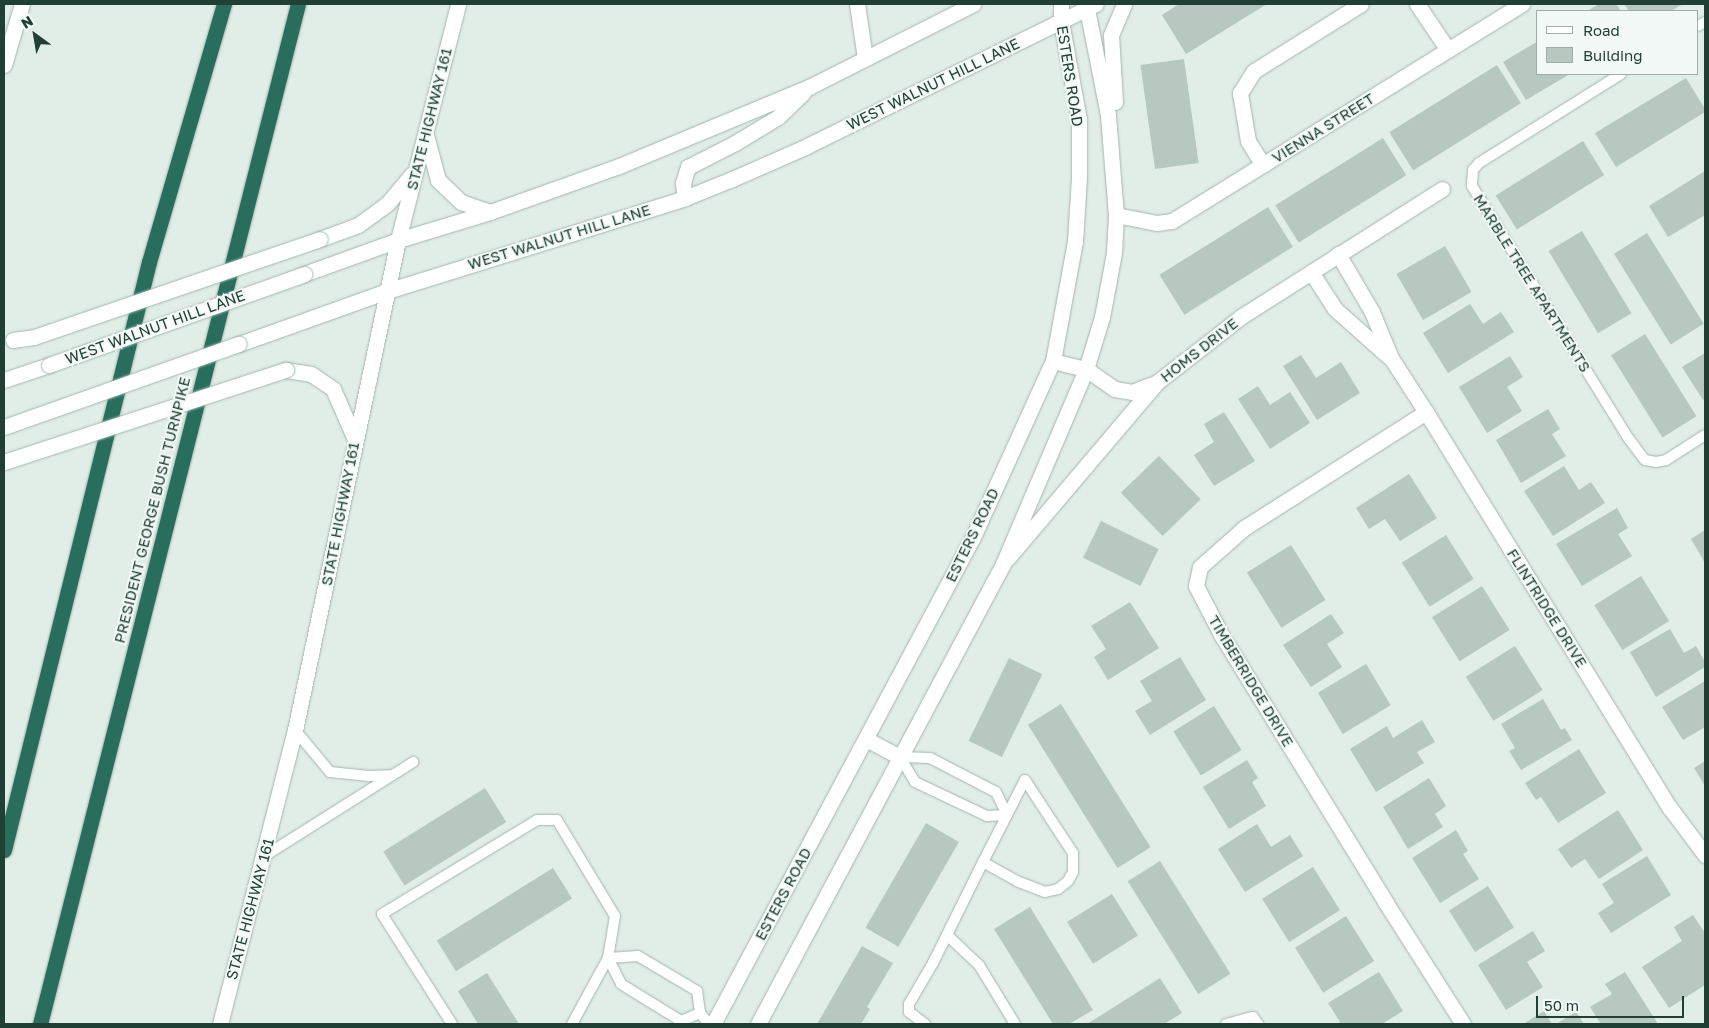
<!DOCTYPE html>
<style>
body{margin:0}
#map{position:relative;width:1709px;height:1028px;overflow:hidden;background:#e1ede7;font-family:"Golos Text",sans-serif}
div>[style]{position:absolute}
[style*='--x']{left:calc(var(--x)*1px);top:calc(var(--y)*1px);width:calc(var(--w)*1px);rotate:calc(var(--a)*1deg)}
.building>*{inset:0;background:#b6c8c0;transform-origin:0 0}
.roads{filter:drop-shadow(0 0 1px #a3b6ae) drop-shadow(0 0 1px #a3b6ae)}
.lane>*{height:10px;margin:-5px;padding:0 5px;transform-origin:5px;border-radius:5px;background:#fff}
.street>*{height:15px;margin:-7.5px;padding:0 7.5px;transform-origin:7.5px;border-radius:7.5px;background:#fff}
.secondary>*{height:15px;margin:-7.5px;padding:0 7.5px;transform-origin:7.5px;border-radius:7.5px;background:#fff}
.highway>*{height:15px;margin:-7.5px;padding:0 7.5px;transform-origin:7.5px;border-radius:7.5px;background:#296e5d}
.bridges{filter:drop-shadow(0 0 1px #9fbaaf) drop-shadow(0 0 1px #9fbaaf)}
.secondary-bridge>*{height:15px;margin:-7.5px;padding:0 7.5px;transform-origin:7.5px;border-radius:7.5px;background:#fff}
span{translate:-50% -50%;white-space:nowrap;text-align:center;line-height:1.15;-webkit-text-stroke:4px #f2f9f6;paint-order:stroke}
.street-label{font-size:15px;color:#204036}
.frame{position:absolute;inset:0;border:5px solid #204036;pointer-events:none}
.legend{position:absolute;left:1536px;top:10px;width:162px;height:65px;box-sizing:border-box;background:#f2f9f6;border:1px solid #9eafa9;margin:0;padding:6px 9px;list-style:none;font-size:15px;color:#204036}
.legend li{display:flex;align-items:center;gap:10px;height:25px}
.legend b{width:25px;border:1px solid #9eafa9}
.north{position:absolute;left:10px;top:10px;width:50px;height:50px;-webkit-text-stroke:4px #f2f9f6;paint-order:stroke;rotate:328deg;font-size:14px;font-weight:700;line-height:20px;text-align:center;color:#204036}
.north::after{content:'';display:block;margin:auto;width:18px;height:22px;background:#204036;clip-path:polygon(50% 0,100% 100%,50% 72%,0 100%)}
.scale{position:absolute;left:1536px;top:996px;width:148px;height:22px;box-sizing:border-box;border:2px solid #204036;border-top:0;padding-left:6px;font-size:15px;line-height:18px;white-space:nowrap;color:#204036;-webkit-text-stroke:4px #f2f9f6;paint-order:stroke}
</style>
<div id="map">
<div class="building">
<i style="clip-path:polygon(1179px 4px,1267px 4px,1186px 54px,1162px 15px)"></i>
<i style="clip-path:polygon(1599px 4px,1616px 4px,1621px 11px,1587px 11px)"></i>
<i style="clip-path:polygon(1624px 4px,1683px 4px,1671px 11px,1629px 11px)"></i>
<i style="clip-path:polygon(1538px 41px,1538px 74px,1570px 74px,1526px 100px,1503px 62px)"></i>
<i style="left:1184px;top:59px;width:105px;height:44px;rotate:82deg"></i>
<i style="left:1497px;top:65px;width:45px;height:127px;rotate:58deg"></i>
<i style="clip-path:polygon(1686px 78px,1705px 109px,1705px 112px,1616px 167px,1595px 133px)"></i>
<i style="left:1383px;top:138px;width:44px;height:127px;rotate:58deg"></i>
<i style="left:1583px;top:141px;width:40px;height:103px;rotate:58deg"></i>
<i style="clip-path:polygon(1705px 171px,1705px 215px,1668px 237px,1649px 206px)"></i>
<i style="left:1268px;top:207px;width:47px;height:128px;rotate:58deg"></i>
<i style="left:1582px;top:231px;width:96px;height:39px;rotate:59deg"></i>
<i style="left:1647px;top:233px;width:107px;height:39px;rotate:58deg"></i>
<i style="left:1445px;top:246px;width:53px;height:56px;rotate:60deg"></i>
<i style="clip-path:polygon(1470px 304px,1483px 324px,1501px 312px,1514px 332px,1448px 373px,1423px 333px)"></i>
<i style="left:1645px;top:334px;width:97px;height:40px;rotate:58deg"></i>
<i style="clip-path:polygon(1705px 353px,1705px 399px,1703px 400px,1682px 367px)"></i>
<i style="clip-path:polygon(1301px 355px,1316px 378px,1341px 362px,1360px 393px,1317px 420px,1283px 366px)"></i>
<i style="clip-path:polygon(1510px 356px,1523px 377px,1507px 387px,1522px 411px,1487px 433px,1459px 387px)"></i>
<i style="clip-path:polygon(1258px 386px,1270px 405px,1290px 392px,1310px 423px,1270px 449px,1238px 399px)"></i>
<i style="clip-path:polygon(1548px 409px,1560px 429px,1552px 434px,1566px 456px,1521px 483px,1496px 440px)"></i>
<i style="clip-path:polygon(1224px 412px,1255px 461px,1214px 486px,1194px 455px,1214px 442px,1204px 424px)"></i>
<i style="left:1159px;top:456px;width:60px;height:53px;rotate:46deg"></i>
<i style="clip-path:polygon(1564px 466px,1579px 490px,1591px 482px,1605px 503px,1553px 536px,1524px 491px)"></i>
<i style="clip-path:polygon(1409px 474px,1437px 518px,1400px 541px,1385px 519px,1369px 529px,1356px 508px)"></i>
<i style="clip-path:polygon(1617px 508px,1628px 528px,1618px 534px,1632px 556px,1582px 586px,1556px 544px)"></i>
<i style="left:1101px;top:521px;width:64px;height:41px;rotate:26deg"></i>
<i style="clip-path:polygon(1705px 530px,1705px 563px,1691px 539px)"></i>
<i style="left:1446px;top:535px;width:52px;height:52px;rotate:58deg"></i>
<i style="left:1291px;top:545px;width:65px;height:52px;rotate:58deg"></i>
<i style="left:1641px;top:576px;width:53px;height:55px;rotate:58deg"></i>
<i style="left:1482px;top:586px;width:52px;height:59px;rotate:58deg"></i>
<i style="clip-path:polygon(1130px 602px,1159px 648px,1108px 680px,1094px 657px,1106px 649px,1091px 626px)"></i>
<i style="clip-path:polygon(1331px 614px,1344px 633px,1327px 644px,1342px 667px,1311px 687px,1283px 645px)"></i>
<i style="clip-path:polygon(1670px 629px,1684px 653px,1696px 646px,1705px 662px,1705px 667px,1656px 697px,1630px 652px)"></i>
<i style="left:1515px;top:646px;width:52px;height:58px;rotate:58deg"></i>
<i style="clip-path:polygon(1180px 657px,1206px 700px,1150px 735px,1135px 711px,1152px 701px,1140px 681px)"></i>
<i style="left:1009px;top:658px;width:37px;height:92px;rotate:26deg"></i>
<i style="left:1366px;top:664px;width:48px;height:56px;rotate:59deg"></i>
<i style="clip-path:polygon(1705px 681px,1705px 727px,1683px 740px,1662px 707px)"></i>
<i style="clip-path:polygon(1543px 699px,1561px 730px,1565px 728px,1572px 740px,1521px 770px,1509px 751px,1515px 748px,1501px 724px)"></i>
<i style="left:1061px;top:704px;width:169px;height:39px;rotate:58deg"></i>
<i style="left:1214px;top:706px;width:52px;height:48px;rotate:58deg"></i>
<i style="clip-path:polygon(1422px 720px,1435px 742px,1417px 752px,1424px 763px,1376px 792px,1350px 749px,1387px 726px,1393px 738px)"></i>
<i style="clip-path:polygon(1579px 749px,1606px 793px,1558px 823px,1541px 797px,1536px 800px,1525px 783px)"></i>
<i style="clip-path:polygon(1247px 760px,1258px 778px,1252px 782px,1266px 806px,1229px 829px,1203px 787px)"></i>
<i style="clip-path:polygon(1705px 761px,1705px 786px,1694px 768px)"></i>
<i style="clip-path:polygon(1429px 778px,1446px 806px,1435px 814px,1443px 827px,1408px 849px,1383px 807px)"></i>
<i style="left:485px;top:788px;width:40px;height:120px;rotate:58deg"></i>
<i style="clip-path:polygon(1618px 810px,1643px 850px,1599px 879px,1585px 859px,1571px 868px,1558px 849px)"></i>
<i style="left:926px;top:823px;width:38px;height:121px;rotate:30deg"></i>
<i style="clip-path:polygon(1257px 824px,1271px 847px,1290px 835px,1303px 856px,1245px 892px,1218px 849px)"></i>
<i style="clip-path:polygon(1456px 830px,1468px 851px,1463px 854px,1479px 879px,1440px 903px,1412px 858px)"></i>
<i style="clip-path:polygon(1647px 856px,1671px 895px,1611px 933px,1598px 913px,1614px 903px,1602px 884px)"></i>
<i style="left:1160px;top:861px;width:133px;height:38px;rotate:58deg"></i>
<i style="left:1313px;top:867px;width:51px;height:60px;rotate:58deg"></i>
<i style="left:553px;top:868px;width:36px;height:137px;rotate:58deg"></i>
<i style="left:1488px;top:886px;width:49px;height:46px;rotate:58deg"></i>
<i style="left:1112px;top:894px;width:49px;height:53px;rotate:58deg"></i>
<i style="clip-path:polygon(1030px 907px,1093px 1010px,1069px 1024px,1053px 1024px,994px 929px)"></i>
<i style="clip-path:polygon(1693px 915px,1705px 933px,1705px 985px,1669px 1008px,1642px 967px,1682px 941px,1674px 927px)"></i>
<i style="left:1346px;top:916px;width:53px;height:60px;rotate:58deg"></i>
<i style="clip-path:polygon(1533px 931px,1545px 951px,1527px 962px,1543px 987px,1506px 1010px,1478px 965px)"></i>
<i style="clip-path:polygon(862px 946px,893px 963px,867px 1007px,870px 1009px,861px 1024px,817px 1024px)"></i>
<i style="clip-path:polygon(1379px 972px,1403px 1011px,1382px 1024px,1338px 1024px,1340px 1022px,1328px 1003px)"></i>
<i style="clip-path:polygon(1625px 972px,1658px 1024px,1601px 1024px,1590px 1007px,1612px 994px,1605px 984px)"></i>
<i style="clip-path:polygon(487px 973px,519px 1024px,478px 1024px,458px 991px)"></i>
<i style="clip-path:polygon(1160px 978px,1182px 1013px,1164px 1024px,1087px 1024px)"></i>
<i style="clip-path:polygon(1544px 1011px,1552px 1024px,1523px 1024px)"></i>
<i style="clip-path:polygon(1576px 1012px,1584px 1024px,1556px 1024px)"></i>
</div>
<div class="roads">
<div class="lane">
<i style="--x:1698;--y:26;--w:8;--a:-30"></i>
<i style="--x:1621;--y:74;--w:168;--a:147.9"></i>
<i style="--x:1479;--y:163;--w:9;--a:131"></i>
<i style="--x:1473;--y:170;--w:16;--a:94"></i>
<i style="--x:1472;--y:186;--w:298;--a:58.2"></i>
<i style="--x:1629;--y:439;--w:26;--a:53"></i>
<i style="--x:1645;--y:460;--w:11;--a:10"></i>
<i style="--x:1656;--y:462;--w:10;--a:-11"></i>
<i style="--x:1666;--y:460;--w:46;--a:-32.7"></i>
<i style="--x:295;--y:730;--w:55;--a:50.2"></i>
<i style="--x:330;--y:772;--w:39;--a:6"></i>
<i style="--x:369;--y:776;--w:23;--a:-2"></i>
<i style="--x:900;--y:757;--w:30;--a:2"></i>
<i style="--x:930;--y:758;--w:74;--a:27.3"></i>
<i style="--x:996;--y:792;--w:25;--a:64"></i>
<i style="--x:900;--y:757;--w:29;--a:59"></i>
<i style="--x:915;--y:782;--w:80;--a:25.3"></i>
<i style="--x:987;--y:816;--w:20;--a:-3"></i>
<i style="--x:263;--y:857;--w:178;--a:-32.3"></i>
<i style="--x:947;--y:935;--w:44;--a:43.2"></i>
<i style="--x:979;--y:965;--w:69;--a:58.6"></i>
<i style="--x:608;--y:958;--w:30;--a:-4"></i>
<i style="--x:638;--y:956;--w:69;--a:30.7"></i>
<i style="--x:697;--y:991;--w:22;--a:82"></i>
<i style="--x:700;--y:1013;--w:14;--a:51"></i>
<i style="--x:608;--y:958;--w:29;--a:63"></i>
<i style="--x:621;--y:984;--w:70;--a:31.7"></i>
<i style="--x:681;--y:1021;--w:21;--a:-23"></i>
<i style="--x:452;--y:1024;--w:130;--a:-122.5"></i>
<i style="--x:382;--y:914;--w:181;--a:-31.2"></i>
<i style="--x:537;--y:820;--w:20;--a:0"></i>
<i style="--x:557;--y:820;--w:112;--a:58.9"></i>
<i style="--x:615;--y:916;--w:43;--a:99.5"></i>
<i style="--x:608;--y:958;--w:75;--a:118.6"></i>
<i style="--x:925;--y:1024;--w:20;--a:-143"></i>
<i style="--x:909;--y:1012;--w:8;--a:-90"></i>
<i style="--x:909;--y:1004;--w:48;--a:-59.7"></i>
<i style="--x:933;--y:963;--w:113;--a:-63.7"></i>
<i style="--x:983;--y:862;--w:53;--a:-62.9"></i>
<i style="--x:1007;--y:815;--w:39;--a:-63"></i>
<i style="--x:1025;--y:780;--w:87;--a:56.7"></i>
<i style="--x:1073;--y:853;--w:19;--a:90"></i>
<i style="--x:1073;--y:872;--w:10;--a:119"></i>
<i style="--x:1068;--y:881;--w:13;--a:141"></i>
<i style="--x:1058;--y:889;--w:13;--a:167"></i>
<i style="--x:1045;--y:892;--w:30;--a:-159"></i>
<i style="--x:1017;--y:881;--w:39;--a:-151"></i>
<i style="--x:1226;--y:1024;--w:28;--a:-15"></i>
<i style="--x:1253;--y:1017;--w:9;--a:54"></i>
</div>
<div class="street">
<i style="--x:857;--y:4;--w:55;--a:81.6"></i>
<i style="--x:1417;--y:4;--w:55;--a:56"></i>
<i style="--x:1263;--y:165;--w:28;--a:-122"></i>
<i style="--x:1248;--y:141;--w:49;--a:-99.5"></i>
<i style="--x:1240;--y:93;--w:26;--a:-58"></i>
<i style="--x:1254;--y:71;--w:126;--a:-32.1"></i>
<i style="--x:1116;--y:215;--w:42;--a:11"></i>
<i style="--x:1157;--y:223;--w:15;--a:-8"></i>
<i style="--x:1172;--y:221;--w:412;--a:-31.8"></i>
<i style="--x:1338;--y:254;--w:67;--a:59.6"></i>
<i style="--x:1372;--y:312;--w:50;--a:67.6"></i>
<i style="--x:1391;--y:358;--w:64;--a:57.1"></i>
<i style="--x:1426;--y:412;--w:465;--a:58.4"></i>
<i style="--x:1670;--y:808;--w:59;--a:53.3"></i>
<i style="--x:1311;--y:272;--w:44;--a:57"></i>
<i style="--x:1335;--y:309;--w:71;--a:41.6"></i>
<i style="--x:1053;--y:361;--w:34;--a:14"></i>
<i style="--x:1086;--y:369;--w:35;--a:35"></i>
<i style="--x:1115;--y:389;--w:17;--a:10"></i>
<i style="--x:1132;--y:392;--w:22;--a:-21"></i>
<i style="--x:1426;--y:412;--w:216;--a:147.5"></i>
<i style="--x:1244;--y:528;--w:59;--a:138.4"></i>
<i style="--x:1200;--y:567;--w:19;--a:102"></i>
<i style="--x:1196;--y:586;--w:56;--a:62.5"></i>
<i style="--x:1222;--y:636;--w:313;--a:58.4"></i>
<i style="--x:1386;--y:903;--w:143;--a:57.5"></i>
<i style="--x:1007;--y:559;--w:231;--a:-49.7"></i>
<i style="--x:1156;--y:383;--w:109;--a:-37.9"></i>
<i style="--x:1242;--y:316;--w:237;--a:-32.4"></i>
</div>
<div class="secondary">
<i style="--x:4;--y:65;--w:64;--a:-73.6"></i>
<i style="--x:1115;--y:102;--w:67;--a:-93.4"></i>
<i style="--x:1111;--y:35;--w:34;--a:-67"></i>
<i style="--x:426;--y:135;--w:47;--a:75.1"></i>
<i style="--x:438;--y:180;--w:32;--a:44"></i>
<i style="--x:461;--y:202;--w:31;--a:19"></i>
<i style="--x:685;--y:198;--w:15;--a:-98"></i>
<i style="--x:683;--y:183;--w:17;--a:-73"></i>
<i style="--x:688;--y:167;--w:53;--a:-27.1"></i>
<i style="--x:735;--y:143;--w:50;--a:-31.2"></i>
<i style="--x:778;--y:117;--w:35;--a:-44"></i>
<i style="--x:320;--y:239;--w:40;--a:-20.2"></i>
<i style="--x:358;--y:225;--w:36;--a:-36"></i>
<i style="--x:387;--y:204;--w:39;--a:-50"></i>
<i style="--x:304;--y:274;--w:100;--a:-19.9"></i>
<i style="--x:398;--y:240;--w:96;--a:-16.9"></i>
<i style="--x:490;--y:212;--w:137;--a:-19.6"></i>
<i style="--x:619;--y:166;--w:206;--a:-22.6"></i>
<i style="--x:809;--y:87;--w:184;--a:-26.8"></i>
<i style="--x:239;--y:344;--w:157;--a:-19.7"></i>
<i style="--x:387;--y:291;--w:312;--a:-17.3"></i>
<i style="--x:685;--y:198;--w:51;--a:-22"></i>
<i style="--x:732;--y:179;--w:82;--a:-23.7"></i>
<i style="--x:807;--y:146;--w:322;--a:-26.2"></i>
<i style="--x:286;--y:370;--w:25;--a:9"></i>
<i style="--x:311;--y:374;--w:27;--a:34"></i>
<i style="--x:333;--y:389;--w:55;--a:66.3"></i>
<i style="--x:4;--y:380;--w:47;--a:-18.4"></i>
<i style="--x:866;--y:739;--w:38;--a:28"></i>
<i style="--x:220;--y:1024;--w:303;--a:-75.7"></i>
<i style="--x:295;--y:730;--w:501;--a:-78.13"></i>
<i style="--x:398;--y:240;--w:244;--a:-75.7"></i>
<i style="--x:713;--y:1024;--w:552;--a:-61.9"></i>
<i style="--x:973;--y:537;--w:193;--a:-65.6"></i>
<i style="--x:1053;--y:361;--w:122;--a:-79.6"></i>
<i style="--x:1075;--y:241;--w:63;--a:-86.4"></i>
<i style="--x:1079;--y:178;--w:58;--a:-90"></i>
<i style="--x:1079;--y:120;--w:101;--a:-100.3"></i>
<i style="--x:1061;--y:21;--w:17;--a:-90"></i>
<i style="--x:758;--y:1024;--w:521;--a:-61.96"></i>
<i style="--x:1003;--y:564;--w:212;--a:-66.9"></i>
<i style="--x:1086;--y:369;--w:54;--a:-72.9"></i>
<i style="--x:1102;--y:317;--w:65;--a:-79.4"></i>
<i style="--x:1114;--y:253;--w:38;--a:-87"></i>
<i style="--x:1116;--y:215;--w:100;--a:-94.6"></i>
<i style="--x:1108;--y:115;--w:113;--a:-101.2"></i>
</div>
<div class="highway">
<i style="--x:4;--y:850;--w:606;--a:-76.15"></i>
<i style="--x:149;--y:262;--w:269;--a:-73.8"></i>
<i style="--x:40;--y:1024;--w:1052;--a:-75.81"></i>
</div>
</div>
<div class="bridges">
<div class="secondary-bridge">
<i style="--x:13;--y:340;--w:21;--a:-8"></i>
<i style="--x:34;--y:337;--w:302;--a:-18.9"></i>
<i style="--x:49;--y:365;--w:271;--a:-19.6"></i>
<i style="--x:4;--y:427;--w:249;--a:-19.5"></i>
<i style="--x:4;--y:462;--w:297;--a:-18.1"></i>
</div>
</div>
<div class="street-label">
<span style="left:1070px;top:76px;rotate:81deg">ESTERS ROAD</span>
<span style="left:933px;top:84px;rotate:-26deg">WEST WALNUT HILL LANE</span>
<span style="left:429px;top:119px;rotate:-76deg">STATE HIGHWAY 161</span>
<span style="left:1323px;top:128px;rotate:-32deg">VIENNA STREET</span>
<span style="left:559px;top:237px;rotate:-17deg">WEST WALNUT HILL LANE</span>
<span style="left:1532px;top:283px;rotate:58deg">MARBLE TREE APARTMENTS</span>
<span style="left:155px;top:327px;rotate:-20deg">WEST WALNUT HILL LANE</span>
<span style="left:1199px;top:350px;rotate:-38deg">HOMS DRIVE</span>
<span style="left:152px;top:510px;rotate:-76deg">PRESIDENT GEORGE BUSH TURNPIKE</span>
<span style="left:340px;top:514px;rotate:-79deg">STATE HIGHWAY 161</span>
<span style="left:972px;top:535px;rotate:-64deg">ESTERS ROAD</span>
<span style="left:1547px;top:608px;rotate:58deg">FLINTRIDGE DRIVE</span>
<span style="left:1251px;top:681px;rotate:59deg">TIMBERRIDGE DRIVE</span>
<span style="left:783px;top:894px;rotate:-62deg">ESTERS ROAD</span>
<span style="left:250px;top:909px;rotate:-75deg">STATE HIGHWAY 161</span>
</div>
<div class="frame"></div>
<ul class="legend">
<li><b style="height:6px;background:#fff"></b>Road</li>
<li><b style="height:14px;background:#b6c8c0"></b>Building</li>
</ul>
<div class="north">N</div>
<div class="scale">50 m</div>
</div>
